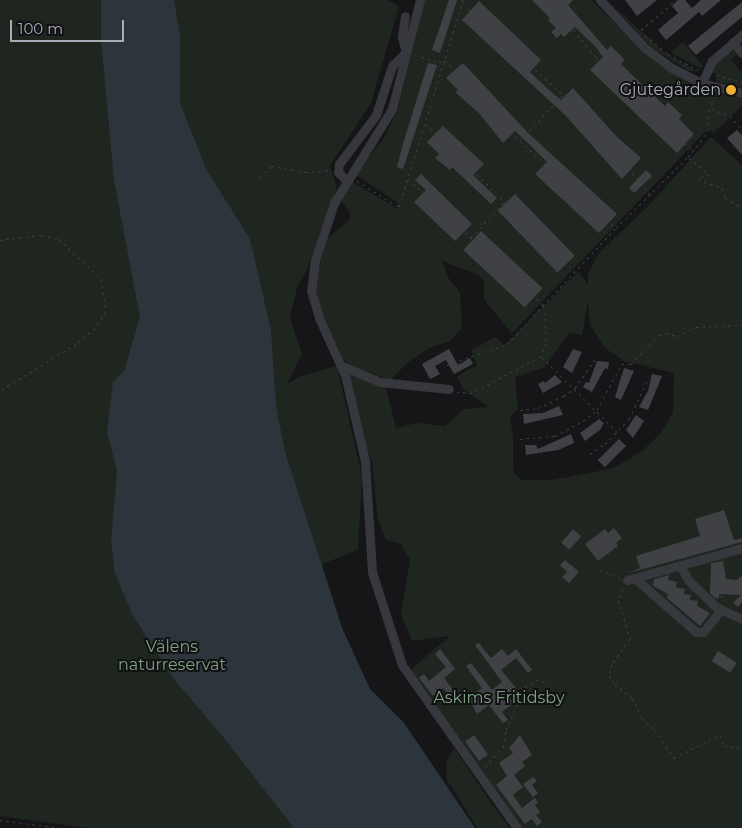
<!DOCTYPE html>
<meta charset="utf-8">
<style>
body{margin:0}
#map{position:relative;width:742px;height:828px;overflow:hidden;background:#161618;font-family:Montserrat,sans-serif}
div>[style]{position:absolute}
[style*='--x']{left:calc(var(--x)*1px);top:calc(var(--y)*1px);width:calc(var(--w)*1px);rotate:calc(var(--a)*1deg)}
.green>*{inset:0;background:#1e261f}
.water>*{inset:0;background:#2c353c}
.building>*{inset:0;background:#404145;transform-origin:0 0}
.path>*{height:1px;margin-top:-0.5px;transform-origin:0;background:repeating-linear-gradient(90deg,#3d3f44 0 2.5px,transparent 0 6.5px)}
.minor>*{height:9px;margin:-4.5px;padding:0 4.5px;transform-origin:4.5px;border-radius:4.5px;background:#37383d}
.dots>*{width:14px;height:14px;translate:-50% -50%;box-sizing:border-box;border:2px solid #111113;border-radius:50%}
span{translate:-50% -50%;white-space:nowrap;text-align:center;line-height:1.15;-webkit-text-stroke:4px #111113;paint-order:stroke}
.poi-label{font-size:16px;color:#a8adb8}
.right{translate:-100% -50%;text-align:right}
.park-label{font-size:16px;color:#7fa381}
.scale{position:absolute;left:10px;top:20px;width:114px;height:22px;box-sizing:border-box;border:2px solid #a8adb8;border-top:0;padding-left:6px;font-size:15px;line-height:18px;white-space:nowrap;color:#a8adb8;-webkit-text-stroke:4px #111113;paint-order:stroke}
</style>
<div id="map">
<div class="green">
<i style="clip-path:polygon(0 0,387px 0,399px 6px,371px 103px,330px 166px,337px 187px,309px 265px,297px 288px,290px 318px,302px 354px,287px 384px,301px 376px,337px 366px,362px 477px,358px 550px,322px 564px,342px 628px,370px 689px,404px 723px,475px 828px,87px 828px,0 816px)"></i>
<i style="clip-path:polygon(425px 0,591px 0,657px 63px,701px 88px,742px 98px,742px 106px,714px 133px,708px 129px,512px 333px,484px 300px,484px 280px,479px 275px,442px 261px,449px 279px,460px 292px,462px 328px,450px 341px,429px 348px,407px 363px,391px 380px,351px 366px,344px 360px,321px 314px,315px 292px,316px 277px,327px 239px,350px 219px,350px 213px,340px 199px,348px 183px,353px 182px,398px 209px,398px 203px,355px 174px,384px 138px,398px 109px)"></i>
<i style="clip-path:polygon(609px 2px,666px 54px,699px 72px,687px 70px,651px 47px)"></i>
<i style="clip-path:polygon(683px 42px,703px 66px,700px 68px,671px 53px)"></i>
<i style="clip-path:polygon(732px 49px,737px 54px,731px 60px,742px 73px,742px 88px,716px 82px,717px 74px,709px 72px,710px 67px)"></i>
<i style="clip-path:polygon(evenodd,711px 137px,742px 165px,742px 828px,522px 828px,408px 672px,450px 636px,412px 641px,401px 614px,410px 560px,401px 544px,386px 540px,378px 520px,372px 461px,366px 449px,348px 374px,385px 385px,396px 428px,417px 423px,445px 426px,464px 409px,489px 407px,463px 389px,457px 376px,477px 365px,471px 350px,496px 337px,504px 346px,578px 272px,588px 284px,588px 275px,598px 254px,647px 207px,711px 137px,588px 301px,590px 325px,605px 348px,624px 361px,674px 373px,673px 413px,660px 434px,642px 451px,614px 468px,553px 480px,521px 480px,513px 471px,513px 437px,510px 417px,518px 409px,515px 377px,545px 367px,569px 333px,582px 335px,588px 301px)"></i>
<i style="clip-path:polygon(454px 748px,494px 807px,510px 828px,477px 828px,447px 780px,446px 761px)"></i>
</div>
<div class="water">
<i style="clip-path:polygon(101px 0,174px 0,180px 36px,180px 103px,207px 171px,250px 239px,271px 330px,276px 407px,285px 452px,342px 628px,370px 689px,404px 723px,475px 828px,294px 828px,220px 733px,173px 678px,132px 614px,115px 573px,111px 542px,117px 470px,107px 433px,113px 382px,124px 371px,140px 317px,114px 180px,101px 39px)"></i>
</div>
<div class="building">
<i style="clip-path:polygon(449px 0,457px 0,440px 53px,432px 50px)"></i>
<i style="clip-path:polygon(532px 0,573px 0,568px 5px,600px 42px,607px 50px,611px 46px,625px 60px,621px 64px,630px 73px,665px 106px,668px 102px,682px 115px,679px 119px,694px 134px,677px 153px,590px 70px,603px 57px,594px 45px,575px 27px,564px 37px,561px 34px,557px 38px,551px 32px,556px 28px,548px 20px,550px 18px)"></i>
<i style="clip-path:polygon(625px 0,657px 0,637px 16px)"></i>
<i style="clip-path:polygon(678px 0,685px 0,692px 8px,701px 0,721px 0,702px 16px,699px 12px,666px 40px,658px 30px,678px 13px,672px 6px)"></i>
<i style="clip-path:polygon(479px 1px,541px 60px,530px 72px,548px 89px,561px 100px,573px 88px,617px 137px,641px 158px,622px 179px,566px 116px,462px 20px)"></i>
<i style="clip-path:polygon(742px 2px,742px 17px,696px 55px,688px 46px)"></i>
<i style="clip-path:polygon(428px 63px,437px 65px,403px 169px,397px 167px,402px 147px)"></i>
<i style="clip-path:polygon(463px 63px,528px 133px,617px 214px,599px 233px,535px 174px,547px 162px,529px 144px,515px 131px,503px 143px,479px 113px,455px 92px,458px 90px,446px 78px)"></i>
<i style="clip-path:polygon(443px 126px,484px 164px,473px 175px,497px 198px,491px 204px,452px 167px,450px 170px,435px 158px,439px 154px,427px 142px)"></i>
<i style="clip-path:polygon(737px 130px,742px 135px,742px 155px,727px 138px)"></i>
<i style="clip-path:polygon(646px 170px,652px 176px,634px 193px,629px 188px)"></i>
<i style="clip-path:polygon(421px 174px,472px 224px,455px 241px,414px 202px,426px 190px,415px 180px)"></i>
<i style="left:515px;top:194px;width:86px;height:24px;rotate:46deg"></i>
<i style="left:481px;top:231px;width:84px;height:26px;rotate:43deg"></i>
<i style="clip-path:polygon(449px 349px,458px 365px,470px 358px,473px 364px,454px 374px,446px 360px,435px 366px,440px 374px,430px 379px,422px 364px)"></i>
<i style="clip-path:polygon(573px 349px,582px 352px,572px 373px,563px 367px)"></i>
<i style="clip-path:polygon(597px 361px,609px 362px,608px 369px,605px 368px,592px 392px,583px 387px,586px 382px,589px 383px)"></i>
<i style="clip-path:polygon(624px 368px,634px 371px,621px 400px,615px 397px)"></i>
<i style="clip-path:polygon(652px 374px,662px 376px,648px 410px,639px 407px,648px 391px)"></i>
<i style="clip-path:polygon(555px 375px,562px 382px,543px 393px,538px 384px,544px 381px,545px 383px)"></i>
<i style="clip-path:polygon(559px 406px,563px 415px,524px 424px,523px 414px,543px 413px)"></i>
<i style="clip-path:polygon(636px 415px,644px 421px,633px 438px,626px 430px)"></i>
<i style="clip-path:polygon(599px 419px,604px 423px,600px 430px,585px 441px,580px 433px)"></i>
<i style="clip-path:polygon(571px 434px,574px 443px,558px 450px,526px 455px,525px 445px,536px 445px,538px 449px)"></i>
<i style="left:619px;top:439px;width:10px;height:30px;rotate:45deg"></i>
<i style="clip-path:polygon(724px 510px,734px 540px,742px 538px,742px 542px,629px 573px,640px 568px,636px 556px,700px 536px,695px 519px)"></i>
<i style="clip-path:polygon(614px 528px,622px 538px,616px 543px,618px 546px,598px 561px,585px 544px,605px 529px,608px 533px)"></i>
<i style="left:573px;top:529px;width:11px;height:18px;rotate:41deg"></i>
<i style="clip-path:polygon(565px 560px,579px 572px,569px 583px,562px 577px,567px 572px,560px 565px)"></i>
<i style="clip-path:polygon(723px 561px,726px 579px,737px 580px,742px 575px,742px 602px,738px 607px,733px 603px,741px 595px,719px 594px,719px 598px,715px 598px,710px 593px,711px 563px)"></i>
<i style="clip-path:polygon(669px 575px,668px 580px,677px 582px,676px 587px,685px 589px,684px 594px,691px 595px,690px 600px,698px 601px,697px 606px,710px 613px,700px 626px,667px 598px,668px 594px,653px 586px,654px 579px)"></i>
<i style="clip-path:polygon(479px 643px,491px 658px,502px 649px,508px 656px,516px 649px,532px 670px,528px 673px,516px 658px,501px 670px,517px 689px,508px 696px,514px 703px,502px 712px,508px 720px,503px 723px,489px 705px,477px 714px,469px 698px,482px 688px,466px 666px,471px 663px,492px 690px,502px 682px,475px 645px)"></i>
<i style="clip-path:polygon(440px 649px,455px 669px,444px 678px,455px 692px,450px 696px,443px 688px,433px 696px,419px 678px,424px 674px,429px 681px,446px 667px,435px 654px)"></i>
<i style="left:718px;top:651px;width:22px;height:12px;rotate:32deg"></i>
<i style="left:474px;top:735px;width:24px;height:11px;rotate:54deg"></i>
<i style="clip-path:polygon(520px 735px,532px 755px,522px 762px,525px 766px,514px 775px,523px 787px,513px 795px,522px 808px,535px 798px,538px 803px,535px 805px,540px 812px,536px 815px,542px 822px,537px 826px,532px 819px,525px 824px,496px 785px,507px 776px,499px 763px,513px 753px,509px 748px)"></i>
<i style="clip-path:polygon(533px 777px,537px 781px,532px 785px,538px 793px,533px 797px,523px 784px)"></i>
</div>
<div class="path">
<i style="--x:548;--y:0;--w:75;--a:49.9"></i>
<i style="--x:596;--y:57;--w:134;--a:44.1"></i>
<i style="--x:463;--y:4;--w:135;--a:42.3"></i>
<i style="--x:563;--y:95;--w:133;--a:48.7"></i>
<i style="--x:641;--y:30;--w:46;--a:-40.6"></i>
<i style="--x:645;--y:35;--w:30;--a:40"></i>
<i style="--x:668;--y:54;--w:34;--a:28"></i>
<i style="--x:415;--y:55;--w:25;--a:16"></i>
<i style="--x:439;--y:62;--w:6;--a:-18"></i>
<i style="--x:445;--y:60;--w:110;--a:47.2"></i>
<i style="--x:520;--y:141;--w:130;--a:42.2"></i>
<i style="--x:716;--y:75;--w:27;--a:15"></i>
<i style="--x:712;--y:95;--w:14;--a:90"></i>
<i style="--x:712;--y:109;--w:19;--a:21"></i>
<i style="--x:730;--y:116;--w:18;--a:47"></i>
<i style="--x:426;--y:124;--w:209;--a:44.8"></i>
<i style="--x:520;--y:140;--w:61;--a:-46.3"></i>
<i style="--x:689;--y:158;--w:26;--a:39"></i>
<i style="--x:709;--y:174;--w:12;--a:156"></i>
<i style="--x:698;--y:179;--w:26;--a:21"></i>
<i style="--x:722;--y:188;--w:10;--a:73"></i>
<i style="--x:725;--y:198;--w:20;--a:30"></i>
<i style="--x:260;--y:177;--w:16;--a:-43"></i>
<i style="--x:272;--y:166;--w:35;--a:10"></i>
<i style="--x:306;--y:172;--w:23;--a:-5"></i>
<i style="--x:408;--y:179;--w:185;--a:43"></i>
<i style="--x:543;--y:305;--w:7;--a:74"></i>
<i style="--x:545;--y:312;--w:31;--a:88"></i>
<i style="--x:546;--y:343;--w:14;--a:111"></i>
<i style="--x:541;--y:356;--w:78;--a:151.8"></i>
<i style="--x:472;--y:393;--w:15;--a:-176"></i>
<i style="--x:357;--y:181;--w:49;--a:31.8"></i>
<i style="--x:399;--y:207;--w:217;--a:-72.8"></i>
<i style="--x:471;--y:238;--w:50;--a:-47.4"></i>
<i style="--x:0;--y:240;--w:42;--a:-6.8"></i>
<i style="--x:42;--y:235;--w:17;--a:13"></i>
<i style="--x:59;--y:239;--w:58;--a:43.6"></i>
<i style="--x:101;--y:279;--w:33;--a:81"></i>
<i style="--x:106;--y:312;--w:19;--a:125"></i>
<i style="--x:95;--y:328;--w:25;--a:140"></i>
<i style="--x:76;--y:344;--w:89;--a:148.3"></i>
<i style="--x:542;--y:357;--w:106;--a:45"></i>
<i style="--x:447;--y:365;--w:64;--a:-19.3"></i>
<i style="--x:507;--y:344;--w:159;--a:-46.8"></i>
<i style="--x:616;--y:228;--w:101;--a:-44.6"></i>
<i style="--x:688;--y:157;--w:33;--a:-52"></i>
<i style="--x:708;--y:131;--w:20;--a:-90"></i>
<i style="--x:708;--y:111;--w:4;--a:-27"></i>
<i style="--x:520;--y:410;--w:18;--a:-6"></i>
<i style="--x:538;--y:408;--w:29;--a:-25"></i>
<i style="--x:564;--y:396;--w:14;--a:-36"></i>
<i style="--x:575;--y:388;--w:38;--a:-55"></i>
<i style="--x:520;--y:439;--w:35;--a:-5"></i>
<i style="--x:555;--y:436;--w:32;--a:-28"></i>
<i style="--x:583;--y:421;--w:18;--a:-38"></i>
<i style="--x:597;--y:410;--w:52;--a:-61.5"></i>
<i style="--x:622;--y:364;--w:9;--a:0"></i>
<i style="--x:631;--y:364;--w:40;--a:-46"></i>
<i style="--x:659;--y:335;--w:7;--a:-16"></i>
<i style="--x:666;--y:333;--w:11;--a:15"></i>
<i style="--x:677;--y:336;--w:21;--a:-25"></i>
<i style="--x:696;--y:327;--w:46;--a:-2.5"></i>
<i style="--x:590;--y:454;--w:18;--a:-34"></i>
<i style="--x:605;--y:444;--w:35;--a:-46"></i>
<i style="--x:629;--y:419;--w:47;--a:-64.5"></i>
<i style="--x:711;--y:564;--w:39;--a:72"></i>
<i style="--x:600;--y:570;--w:22;--a:22"></i>
<i style="--x:623;--y:589;--w:12;--a:114"></i>
<i style="--x:618;--y:600;--w:41;--a:72.9"></i>
<i style="--x:630;--y:639;--w:31;--a:126"></i>
<i style="--x:612;--y:664;--w:11;--a:105"></i>
<i style="--x:609;--y:675;--w:11;--a:56"></i>
<i style="--x:615;--y:684;--w:22;--a:39"></i>
<i style="--x:632;--y:698;--w:22;--a:63"></i>
<i style="--x:642;--y:718;--w:18;--a:43"></i>
<i style="--x:655;--y:730;--w:34;--a:56"></i>
<i style="--x:674;--y:758;--w:51;--a:-26.6"></i>
<i style="--x:720;--y:735;--w:12;--a:70"></i>
<i style="--x:724;--y:746;--w:18;--a:6"></i>
<i style="--x:485;--y:767;--w:27;--a:-48"></i>
<i style="--x:503;--y:747;--w:17;--a:-80"></i>
<i style="--x:506;--y:730;--w:47;--a:-66.2"></i>
<i style="--x:525;--y:687;--w:13;--a:-32"></i>
<i style="--x:536;--y:680;--w:14;--a:12"></i>
<i style="--x:0;--y:820;--w:62;--a:7.5"></i>
</div>
<div class="minor">
<i style="--x:420;--y:0;--w:113;--a:104.4"></i>
<i style="--x:392;--y:109;--w:110;--a:121.7"></i>
<i style="--x:334;--y:203;--w:60;--a:108.4"></i>
<i style="--x:315;--y:260;--w:31;--a:97"></i>
<i style="--x:311;--y:291;--w:28;--a:73"></i>
<i style="--x:319;--y:318;--w:63;--a:65.5"></i>
<i style="--x:345;--y:375;--w:88;--a:76.9"></i>
<i style="--x:365;--y:461;--w:111;--a:86.4"></i>
<i style="--x:372;--y:572;--w:98;--a:72.1"></i>
<i style="--x:402;--y:665;--w:199;--a:54.8"></i>
<i style="--x:600;--y:0;--w:66;--a:46.8"></i>
<i style="--x:645;--y:48;--w:34;--a:37"></i>
<i style="--x:672;--y:68;--w:34;--a:27"></i>
<i style="--x:702;--y:83;--w:41;--a:14"></i>
<i style="--x:733;--y:42;--w:14;--a:51"></i>
<i style="--x:702;--y:83;--w:24;--a:-66"></i>
<i style="--x:712;--y:61;--w:40;--a:-41"></i>
<i style="--x:346;--y:180;--w:11;--a:-135"></i>
<i style="--x:338;--y:172;--w:8;--a:-83"></i>
<i style="--x:339;--y:164;--w:61;--a:-52.9"></i>
<i style="--x:376;--y:115;--w:52;--a:-71.9"></i>
<i style="--x:392;--y:66;--w:20;--a:-45"></i>
<i style="--x:406;--y:52;--w:16;--a:-105"></i>
<i style="--x:402;--y:37;--w:21;--a:-82"></i>
<i style="--x:342;--y:366;--w:41;--a:22.8"></i>
<i style="--x:380;--y:382;--w:69;--a:5.8"></i>
<i style="--x:680;--y:566;--w:17;--a:59"></i>
<i style="--x:689;--y:581;--w:37;--a:44"></i>
<i style="--x:716;--y:607;--w:29;--a:25"></i>
<i style="--x:627;--y:580;--w:119;--a:-15.5"></i>
<i style="--x:637;--y:580;--w:79;--a:41.4"></i>
<i style="--x:696;--y:632;--w:7;--a:0"></i>
<i style="--x:703;--y:632;--w:28;--a:-51"></i>
</div>
<div class="dots">
<i style="left:731px;top:90px;background:#f2b134"></i>
</div>
<div class="poi-label">
<span class="right" style="left:721px;top:90px">Gjutegården</span>
</div>
<div class="park-label">
<span style="left:172px;top:656px">Välens<br>naturreservat</span>
<span style="left:499px;top:698px">Askims Fritidsby</span>
</div>
<div class="scale">100 m</div>
</div>
